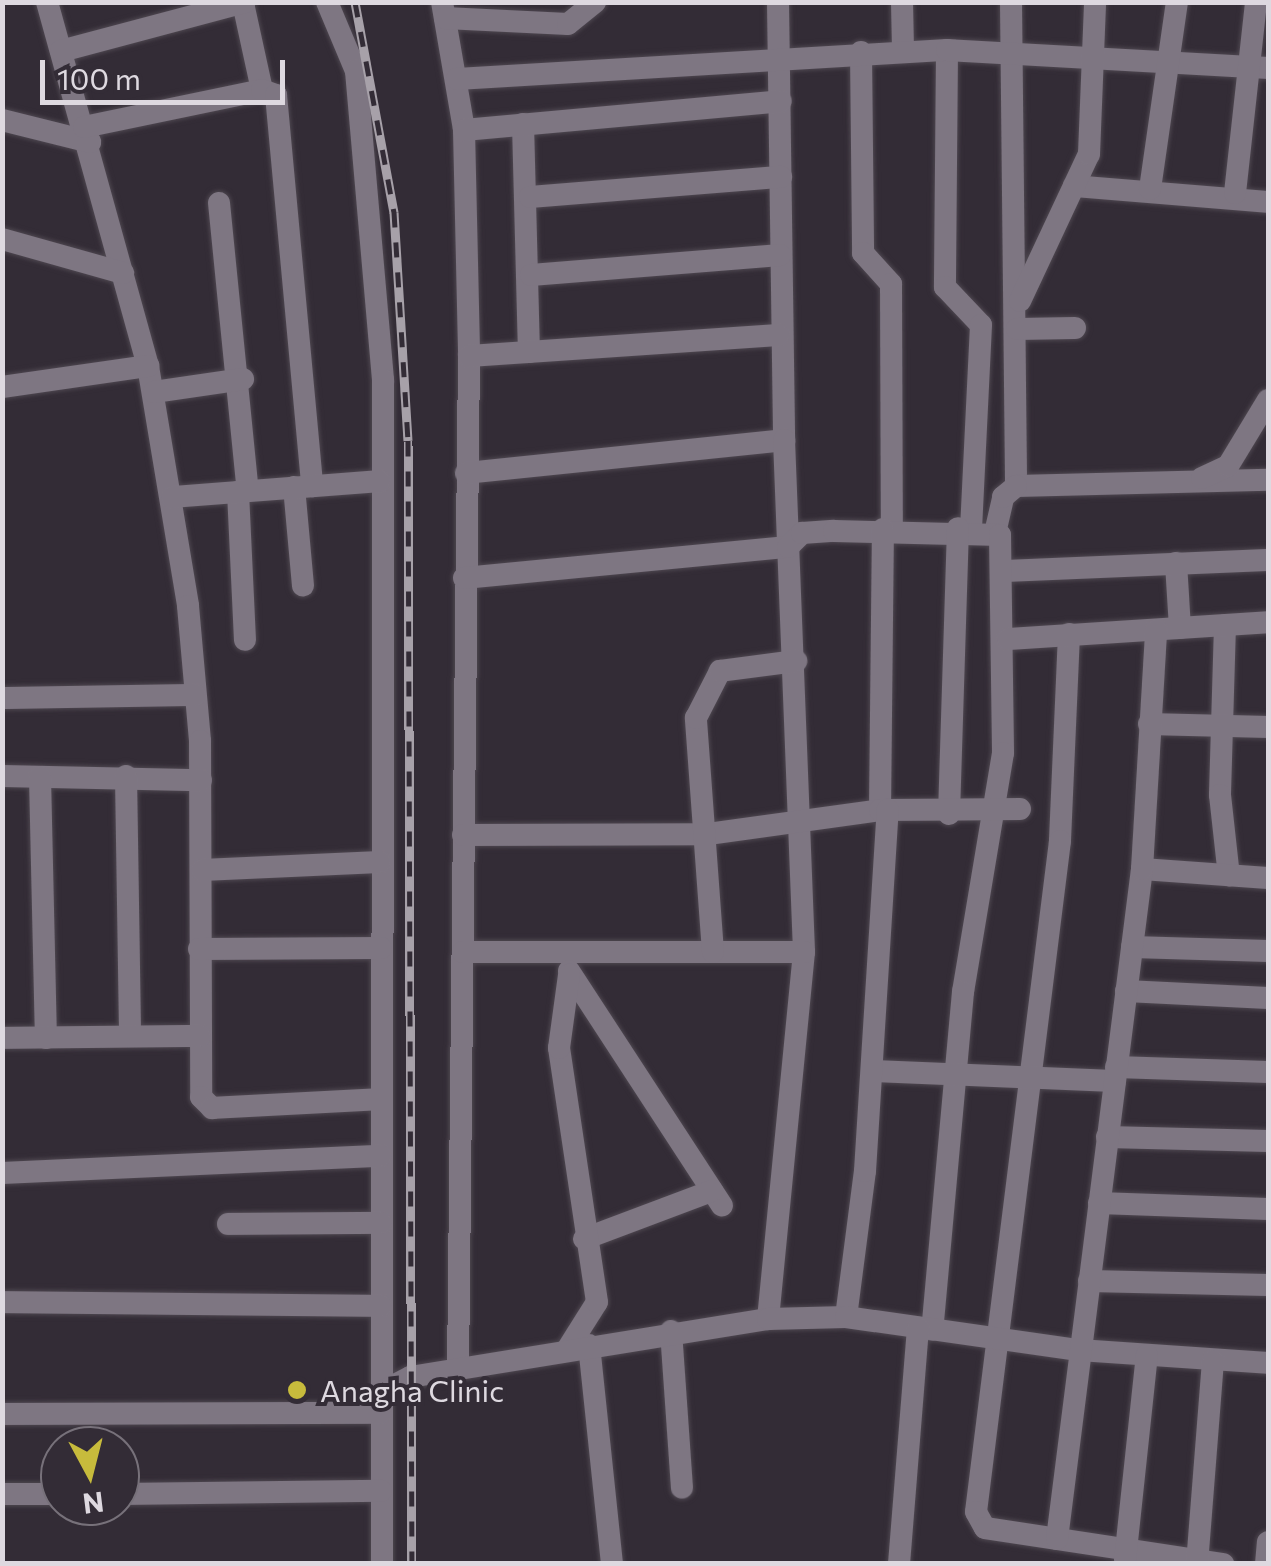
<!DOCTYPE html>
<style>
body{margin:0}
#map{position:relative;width:1271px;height:1566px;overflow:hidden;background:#332c36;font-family:Commissioner,sans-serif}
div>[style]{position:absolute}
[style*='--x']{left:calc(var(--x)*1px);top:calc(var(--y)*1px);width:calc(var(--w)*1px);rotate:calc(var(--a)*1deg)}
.roads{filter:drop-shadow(0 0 2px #4e4750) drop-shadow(0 0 2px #4e4750)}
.minor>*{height:22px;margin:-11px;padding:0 11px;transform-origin:11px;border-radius:11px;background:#7e7682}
.rail>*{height:9px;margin-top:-4.5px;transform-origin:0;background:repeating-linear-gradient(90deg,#332c36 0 15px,#a7a1a9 0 30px);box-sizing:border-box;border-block:2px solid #a7a1a9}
.dots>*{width:28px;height:28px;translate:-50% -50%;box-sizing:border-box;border:5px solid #332c36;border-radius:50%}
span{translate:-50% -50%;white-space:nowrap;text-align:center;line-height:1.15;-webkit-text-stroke:8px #332c36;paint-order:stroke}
.poi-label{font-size:30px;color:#ded9e0}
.left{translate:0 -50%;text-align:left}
.frame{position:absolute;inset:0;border:5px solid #ded9e0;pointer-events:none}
.north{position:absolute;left:40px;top:1426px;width:100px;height:100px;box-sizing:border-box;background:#332c36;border:2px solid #77717a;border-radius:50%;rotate:173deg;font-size:28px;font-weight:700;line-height:40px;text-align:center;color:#ded9e0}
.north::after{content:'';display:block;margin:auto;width:35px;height:45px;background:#c7bb3c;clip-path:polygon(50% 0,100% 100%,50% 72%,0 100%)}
.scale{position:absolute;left:40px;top:60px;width:245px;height:45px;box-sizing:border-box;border:5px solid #ded9e0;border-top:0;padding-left:12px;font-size:30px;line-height:35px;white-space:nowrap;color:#ded9e0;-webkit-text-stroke:8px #332c36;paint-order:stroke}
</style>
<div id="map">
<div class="roads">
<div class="minor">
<i style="--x:47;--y:2;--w:378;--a:74.5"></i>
<i style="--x:148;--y:366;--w:243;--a:80.5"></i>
<i style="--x:188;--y:606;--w:136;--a:84.9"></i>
<i style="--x:200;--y:741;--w:356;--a:89.8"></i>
<i style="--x:201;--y:1097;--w:16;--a:45"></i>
<i style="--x:212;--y:1108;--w:169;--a:-3"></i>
<i style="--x:327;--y:2;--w:75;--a:67.2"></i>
<i style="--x:356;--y:71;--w:310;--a:85"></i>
<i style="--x:383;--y:380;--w:1184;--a:90.05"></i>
<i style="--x:442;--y:2;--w:130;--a:80.2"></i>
<i style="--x:464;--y:130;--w:226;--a:88.7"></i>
<i style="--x:469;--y:356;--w:1013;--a:90.62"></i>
<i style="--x:778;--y:2;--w:438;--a:89.2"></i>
<i style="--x:902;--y:2;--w:49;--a:88.8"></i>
<i style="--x:1011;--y:2;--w:484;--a:89.4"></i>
<i style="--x:1016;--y:486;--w:252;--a:-1.4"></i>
<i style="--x:243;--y:3;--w:89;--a:77.7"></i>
<i style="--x:445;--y:18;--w:123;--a:2.8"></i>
<i style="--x:568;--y:24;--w:35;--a:-39"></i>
<i style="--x:947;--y:50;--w:237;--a:90.5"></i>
<i style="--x:945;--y:287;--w:52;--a:46.5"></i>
<i style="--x:981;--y:325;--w:203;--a:92.8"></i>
<i style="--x:61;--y:51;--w:190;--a:-14.9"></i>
<i style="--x:861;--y:52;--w:201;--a:89.4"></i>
<i style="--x:863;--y:253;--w:42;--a:47.9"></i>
<i style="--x:891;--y:284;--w:243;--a:89.8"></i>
<i style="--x:457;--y:79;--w:491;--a:-3.4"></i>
<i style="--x:947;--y:50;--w:322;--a:3.2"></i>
<i style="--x:2;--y:120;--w:91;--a:14"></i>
<i style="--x:523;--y:124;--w:228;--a:88.5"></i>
<i style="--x:84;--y:127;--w:182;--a:-11.7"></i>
<i style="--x:262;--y:90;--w:15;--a:20"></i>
<i style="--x:276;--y:95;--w:393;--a:84.7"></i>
<i style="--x:464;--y:130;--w:318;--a:-5.2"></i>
<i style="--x:1074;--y:186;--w:195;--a:4.7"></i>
<i style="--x:1150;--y:189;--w:189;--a:-81.8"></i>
<i style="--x:1235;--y:193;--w:192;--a:-83.7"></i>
<i style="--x:530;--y:197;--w:252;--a:-4.6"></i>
<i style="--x:219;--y:203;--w:289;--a:84.3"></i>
<i style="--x:2;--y:239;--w:126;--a:15.7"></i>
<i style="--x:531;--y:275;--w:250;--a:-4.6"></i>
<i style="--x:1020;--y:301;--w:162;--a:-64.9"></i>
<i style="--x:1089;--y:154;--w:152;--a:-87.7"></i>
<i style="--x:1017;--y:329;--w:58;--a:-1"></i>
<i style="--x:469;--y:356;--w:310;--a:-3.9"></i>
<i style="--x:2;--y:387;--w:148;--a:-8.2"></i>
<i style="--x:154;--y:392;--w:90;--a:-8.3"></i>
<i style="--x:466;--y:473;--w:320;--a:-5.9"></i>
<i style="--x:784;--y:440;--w:512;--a:87.76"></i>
<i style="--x:804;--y:952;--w:369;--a:95.6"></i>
<i style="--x:1202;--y:478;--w:29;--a:-25"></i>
<i style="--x:1228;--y:466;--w:77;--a:-58.8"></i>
<i style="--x:294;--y:487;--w:99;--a:84.8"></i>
<i style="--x:238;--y:492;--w:148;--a:87.3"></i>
<i style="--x:172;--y:497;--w:208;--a:-4.4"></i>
<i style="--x:995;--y:533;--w:37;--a:-77"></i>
<i style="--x:1003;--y:497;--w:17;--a:-40"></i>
<i style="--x:1176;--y:563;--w:65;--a:86.5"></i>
<i style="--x:1004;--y:571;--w:264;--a:-2.4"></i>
<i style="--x:464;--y:578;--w:325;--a:-5.5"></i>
<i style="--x:788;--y:547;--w:20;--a:-45"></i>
<i style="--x:802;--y:533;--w:32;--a:-4"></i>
<i style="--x:834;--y:531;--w:166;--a:1.4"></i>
<i style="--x:1000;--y:535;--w:218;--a:89.2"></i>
<i style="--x:1003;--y:753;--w:242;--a:99.5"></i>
<i style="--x:963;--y:992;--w:339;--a:95.2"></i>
<i style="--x:1225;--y:625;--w:170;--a:91.7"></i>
<i style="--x:1220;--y:795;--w:81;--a:83.7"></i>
<i style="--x:1069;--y:634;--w:207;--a:92.5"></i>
<i style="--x:1060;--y:841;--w:676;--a:97.14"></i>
<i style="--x:976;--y:1512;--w:18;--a:61"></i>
<i style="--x:985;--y:1528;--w:241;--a:8.6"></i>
<i style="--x:1008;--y:639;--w:261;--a:-3.7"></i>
<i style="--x:2;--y:698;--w:193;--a:-0.9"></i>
<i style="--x:1149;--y:724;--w:119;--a:1.4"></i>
<i style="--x:2;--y:776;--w:199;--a:1.2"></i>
<i style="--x:126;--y:776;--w:259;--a:89.1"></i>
<i style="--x:40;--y:777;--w:261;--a:88.7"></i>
<i style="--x:880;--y:810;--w:281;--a:-89.4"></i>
<i style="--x:949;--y:814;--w:286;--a:-88.2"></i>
<i style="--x:463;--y:835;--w:245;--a:-0.2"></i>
<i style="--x:708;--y:834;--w:174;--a:-7.9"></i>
<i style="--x:880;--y:810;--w:140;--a:-0.4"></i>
<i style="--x:1142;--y:869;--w:126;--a:4.1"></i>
<i style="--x:202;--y:870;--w:178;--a:-2.6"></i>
<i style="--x:1132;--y:947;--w:136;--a:1.7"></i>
<i style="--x:199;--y:949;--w:182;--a:-0.3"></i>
<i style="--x:463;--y:952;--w:341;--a:0"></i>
<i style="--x:713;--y:952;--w:235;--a:-94.2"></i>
<i style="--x:696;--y:718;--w:53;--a:-62.9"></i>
<i style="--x:720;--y:671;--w:77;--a:-7.5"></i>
<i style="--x:569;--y:971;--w:280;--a:56.9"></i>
<i style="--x:1126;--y:991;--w:142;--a:2.8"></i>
<i style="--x:2;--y:1038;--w:198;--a:-0.6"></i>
<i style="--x:1116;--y:1067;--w:152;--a:1.9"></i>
<i style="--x:873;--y:1071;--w:242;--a:2.4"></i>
<i style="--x:1107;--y:1137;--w:161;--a:1.4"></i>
<i style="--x:2;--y:1173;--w:379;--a:-2.6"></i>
<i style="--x:1099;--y:1203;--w:169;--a:2"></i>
<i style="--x:228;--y:1224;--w:153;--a:-0.4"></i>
<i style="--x:584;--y:1239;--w:137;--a:-20.6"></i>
<i style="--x:1089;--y:1281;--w:179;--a:1.3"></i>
<i style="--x:2;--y:1302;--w:379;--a:0.6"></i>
<i style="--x:846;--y:1317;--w:147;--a:-82.6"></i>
<i style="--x:865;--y:1171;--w:362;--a:-86.4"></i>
<i style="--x:671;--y:1331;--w:157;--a:86"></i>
<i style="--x:589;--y:1345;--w:220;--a:84"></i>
<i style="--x:568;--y:1348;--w:54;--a:-57.8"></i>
<i style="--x:597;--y:1302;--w:257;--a:-98.5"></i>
<i style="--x:559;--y:1048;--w:74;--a:-82.2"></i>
<i style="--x:379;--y:1393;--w:35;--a:-27"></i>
<i style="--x:410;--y:1377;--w:363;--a:-9.2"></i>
<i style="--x:768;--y:1319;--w:78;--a:-1.5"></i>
<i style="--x:846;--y:1317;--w:235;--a:8.1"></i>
<i style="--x:1079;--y:1350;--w:189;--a:3.9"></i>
<i style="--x:2;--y:1414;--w:378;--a:-0.2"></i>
<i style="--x:2;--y:1494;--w:58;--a:0"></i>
<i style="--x:120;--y:1494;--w:261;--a:-0.7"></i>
<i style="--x:1057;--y:1539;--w:675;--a:-82.77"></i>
<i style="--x:1142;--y:869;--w:239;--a:-86.6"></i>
<i style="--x:1125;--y:1560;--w:206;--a:-83.9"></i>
<i style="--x:899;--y:1564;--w:237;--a:-85.4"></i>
<i style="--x:1197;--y:1564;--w:204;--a:-85.5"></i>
<i style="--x:1266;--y:1564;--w:22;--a:-85"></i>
</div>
</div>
<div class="rail">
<i style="--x:355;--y:2;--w:214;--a:79.5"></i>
<i style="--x:394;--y:212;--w:229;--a:86.5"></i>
<i style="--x:408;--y:441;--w:1123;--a:89.8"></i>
</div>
<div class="dots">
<i style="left:297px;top:1390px;background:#c7bb3c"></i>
</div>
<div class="poi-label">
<span class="left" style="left:320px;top:1390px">Anagha Clinic</span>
</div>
<div class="frame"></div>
<div class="north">N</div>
<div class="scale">100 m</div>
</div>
